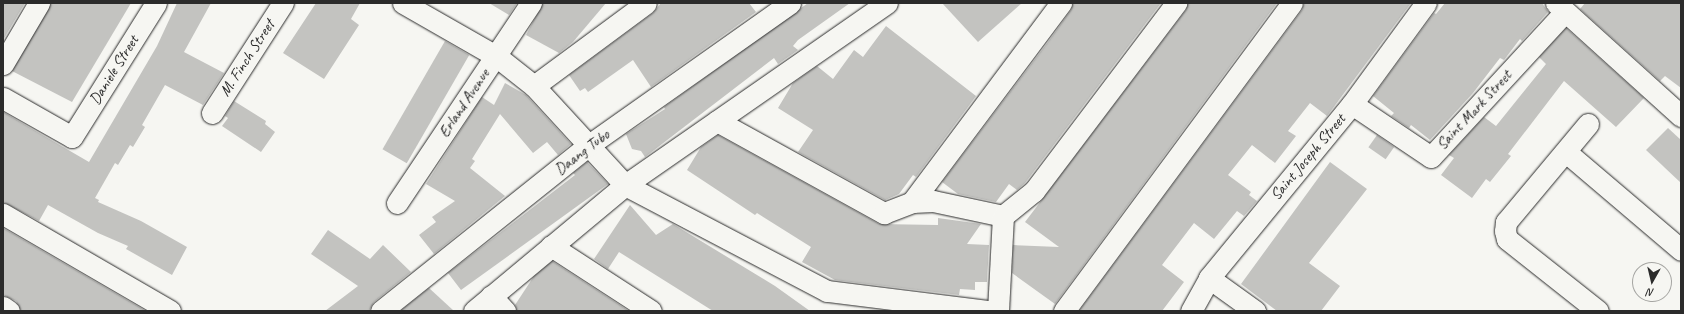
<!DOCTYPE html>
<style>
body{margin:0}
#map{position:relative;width:1684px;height:314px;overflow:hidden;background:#f6f6f2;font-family:Caveat,sans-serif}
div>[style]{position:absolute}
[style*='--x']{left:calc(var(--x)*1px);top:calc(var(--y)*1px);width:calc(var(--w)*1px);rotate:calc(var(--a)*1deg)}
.building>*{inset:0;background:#c3c3c0;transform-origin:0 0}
.roads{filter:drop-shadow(0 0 1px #2b2b2b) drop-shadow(0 0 1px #2b2b2b)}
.minor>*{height:21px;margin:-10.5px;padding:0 10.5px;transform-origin:10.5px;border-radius:10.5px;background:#f6f6f2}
span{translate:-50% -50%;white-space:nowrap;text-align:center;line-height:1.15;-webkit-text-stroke:3.5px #f6f6f2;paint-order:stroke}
.street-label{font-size:16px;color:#2b2b2b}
.frame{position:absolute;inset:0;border:4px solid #2b2b2b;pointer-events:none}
.north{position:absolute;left:1632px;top:262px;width:40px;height:40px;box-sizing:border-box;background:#f6f6f2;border:1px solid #a5a5a2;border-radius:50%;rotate:188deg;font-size:11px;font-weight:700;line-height:16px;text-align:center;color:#2b2b2b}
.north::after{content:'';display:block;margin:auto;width:14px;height:18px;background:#2b2b2b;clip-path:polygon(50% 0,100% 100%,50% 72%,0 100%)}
</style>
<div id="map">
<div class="building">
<i style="clip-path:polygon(3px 3px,25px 3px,3px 40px)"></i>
<i style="clip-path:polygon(51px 3px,131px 3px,72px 102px,12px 71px)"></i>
<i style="clip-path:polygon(177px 3px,211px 3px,184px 52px,224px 73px,203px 105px,165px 85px,142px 125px,145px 127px,133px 147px,130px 145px,118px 165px,115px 163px,95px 198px,99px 200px,98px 202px,141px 221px,187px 247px,172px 275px,126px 249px,128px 246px,98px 233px,48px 205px,39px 221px,3px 202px,3px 112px,89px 162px,157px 46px)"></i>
<i style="clip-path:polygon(316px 3px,360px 3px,351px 19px,359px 25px,324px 79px,283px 53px)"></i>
<i style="clip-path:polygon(489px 3px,517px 3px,509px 15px)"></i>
<i style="clip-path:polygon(543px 3px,606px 3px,573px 42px,559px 53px,526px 35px)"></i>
<i style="clip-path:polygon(661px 3px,749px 3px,756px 12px,651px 87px,633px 60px,588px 92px,585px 88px,580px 91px,569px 75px,653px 13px)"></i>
<i style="clip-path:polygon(808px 3px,850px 3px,798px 40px,793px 46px,798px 50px,778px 64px,774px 58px,645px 157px,641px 151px,632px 149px,626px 134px,665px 109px,664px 107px)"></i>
<i style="clip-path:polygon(942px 3px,1022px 3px,978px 42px)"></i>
<i style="clip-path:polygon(1073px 3px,1161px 3px,1025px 183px,1017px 190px,1009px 184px,996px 202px,958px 194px,942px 182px,1048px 42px,1071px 10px)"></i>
<i style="clip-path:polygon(1188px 3px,1277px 3px,1055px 304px,1012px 273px,1013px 245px,1059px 247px,1025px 222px,1186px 10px)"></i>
<i style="clip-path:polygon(1304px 3px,1411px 3px,1327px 116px,1310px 103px,1288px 131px,1296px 136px,1275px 163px,1252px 145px,1228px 175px,1251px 192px,1249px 195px,1257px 201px,1244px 216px,1237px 211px,1214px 239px,1194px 223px,1162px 265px,1184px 282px,1162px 311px,1079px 311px,1302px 10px)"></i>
<i style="clip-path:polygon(1445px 3px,1542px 3px,1548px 12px,1522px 41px,1520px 39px,1504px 60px,1500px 58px,1473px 93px,1430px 140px,1411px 125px,1409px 128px,1391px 116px,1394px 113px,1373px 96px,1434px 13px,1436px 14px)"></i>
<i style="clip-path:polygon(1585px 3px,1681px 3px,1681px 88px,1665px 76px,1660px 81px,1580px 9px)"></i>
<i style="clip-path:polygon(886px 26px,976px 96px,916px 177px,913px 175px,899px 194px,885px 200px,798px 152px,813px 130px,778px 108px,793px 83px,817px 66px,833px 79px,854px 50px,863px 57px)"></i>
<i style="clip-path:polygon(1566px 28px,1644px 98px,1616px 127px,1564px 81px,1508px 154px,1511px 156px,1490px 182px,1486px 179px,1472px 198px,1441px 175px,1454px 158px,1449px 155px,1484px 117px,1496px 126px,1546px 64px,1539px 57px)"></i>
<i style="left:445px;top:41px;width:28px;height:125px;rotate:30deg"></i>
<i style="clip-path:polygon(505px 83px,526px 95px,571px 144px,558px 155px,547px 142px,533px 153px,500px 114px,472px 159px,475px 161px,470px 168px,505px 196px,434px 254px,419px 235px,436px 222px,432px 217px,455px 201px,426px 184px,482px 97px,494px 105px)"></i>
<i style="clip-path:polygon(234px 101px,266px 121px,265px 124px,275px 132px,261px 152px,222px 126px,228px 118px,225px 116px)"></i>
<i style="clip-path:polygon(1668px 128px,1681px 140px,1681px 183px,1646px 150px)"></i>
<i style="clip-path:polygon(718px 135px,879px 224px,938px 225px,938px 218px,981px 224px,967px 244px,989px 245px,987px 282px,975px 282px,975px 290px,960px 289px,959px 295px,835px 280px,802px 262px,811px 247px,757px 213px,755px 215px,687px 170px,701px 147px)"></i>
<i style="left:1377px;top:135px;width:21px;height:15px;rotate:35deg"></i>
<i style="clip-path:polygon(587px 162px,608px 184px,461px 290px,448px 273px,575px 175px,573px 173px)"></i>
<i style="clip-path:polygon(1330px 162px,1367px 189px,1309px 263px,1340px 286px,1321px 311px,1277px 311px,1241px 284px)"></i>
<i style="clip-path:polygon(630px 205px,656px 235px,673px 224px,775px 286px,810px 311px,713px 311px,619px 252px,608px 269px,594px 259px)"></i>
<i style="clip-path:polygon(3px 228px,146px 311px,21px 311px,16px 301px,3px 295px)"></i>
<i style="clip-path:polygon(328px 230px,370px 259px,383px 245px,411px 272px,374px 302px,369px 311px,325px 311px,358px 286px,311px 254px)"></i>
<i style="clip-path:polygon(552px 261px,629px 311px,517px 311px,515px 305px,534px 276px)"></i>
<i style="clip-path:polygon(429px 288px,454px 311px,400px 311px)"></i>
</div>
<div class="roads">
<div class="minor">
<i style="--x:403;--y:3;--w:107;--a:29.7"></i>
<i style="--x:496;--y:56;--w:48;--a:38.3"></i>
<i style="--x:534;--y:86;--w:134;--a:47.4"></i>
<i style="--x:625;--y:185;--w:228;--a:27.7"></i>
<i style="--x:827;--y:291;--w:161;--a:7.1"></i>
<i style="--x:1556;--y:3;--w:169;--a:42.1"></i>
<i style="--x:3;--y:64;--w:71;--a:-59.5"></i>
<i style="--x:534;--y:86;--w:139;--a:-36.5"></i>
<i style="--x:3;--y:98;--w:79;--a:29.5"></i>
<i style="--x:72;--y:137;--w:158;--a:-57.9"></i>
<i style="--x:1352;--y:104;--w:95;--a:33.9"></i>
<i style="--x:1431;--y:157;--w:197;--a:-47.3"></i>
<i style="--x:212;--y:113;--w:131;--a:-57.2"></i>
<i style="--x:717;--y:121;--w:191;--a:28.9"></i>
<i style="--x:884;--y:213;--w:30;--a:-21"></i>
<i style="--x:912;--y:202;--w:21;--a:-3"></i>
<i style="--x:933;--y:201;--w:72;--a:12.1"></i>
<i style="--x:1003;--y:216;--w:40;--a:-39"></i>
<i style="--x:1034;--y:191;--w:236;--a:-52.9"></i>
<i style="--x:1588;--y:124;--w:128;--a:129.9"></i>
<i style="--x:1506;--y:222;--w:9;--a:96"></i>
<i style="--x:1505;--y:231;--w:8;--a:76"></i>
<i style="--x:1507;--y:239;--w:116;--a:38.4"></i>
<i style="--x:1566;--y:152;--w:151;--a:40.4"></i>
<i style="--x:912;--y:202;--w:249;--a:-53.2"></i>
<i style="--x:397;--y:203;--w:241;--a:-56.2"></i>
<i style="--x:3;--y:214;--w:193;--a:30.1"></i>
<i style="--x:551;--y:246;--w:119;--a:33"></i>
<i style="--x:1209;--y:278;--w:57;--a:35.7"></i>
<i style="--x:491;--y:296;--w:21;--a:47"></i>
<i style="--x:3;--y:307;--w:7;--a:34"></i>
<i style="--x:381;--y:311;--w:266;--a:-38.6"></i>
<i style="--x:589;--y:145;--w:246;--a:-35.2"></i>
<i style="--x:474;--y:311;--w:197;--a:-39.8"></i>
<i style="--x:625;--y:185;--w:319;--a:-34.8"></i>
<i style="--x:998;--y:311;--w:95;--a:-87"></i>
<i style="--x:1064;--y:311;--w:383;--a:-53.5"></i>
<i style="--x:1191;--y:311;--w:38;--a:-61"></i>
<i style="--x:1209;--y:278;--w:225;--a:-50.6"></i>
<i style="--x:1352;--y:104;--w:125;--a:-53.8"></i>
</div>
</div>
<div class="street-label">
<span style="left:247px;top:58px;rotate:-57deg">M. Finch Street</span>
<span style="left:114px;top:70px;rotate:-58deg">Daniele Street</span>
<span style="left:464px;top:103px;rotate:-56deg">Erland Avenue</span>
<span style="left:1474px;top:110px;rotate:-47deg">Saint Mark Street</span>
<span style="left:582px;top:152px;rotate:-37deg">Daang Tubo</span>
<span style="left:1308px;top:157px;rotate:-50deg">Saint Joseph Street</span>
</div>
<div class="frame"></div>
<div class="north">N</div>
</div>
